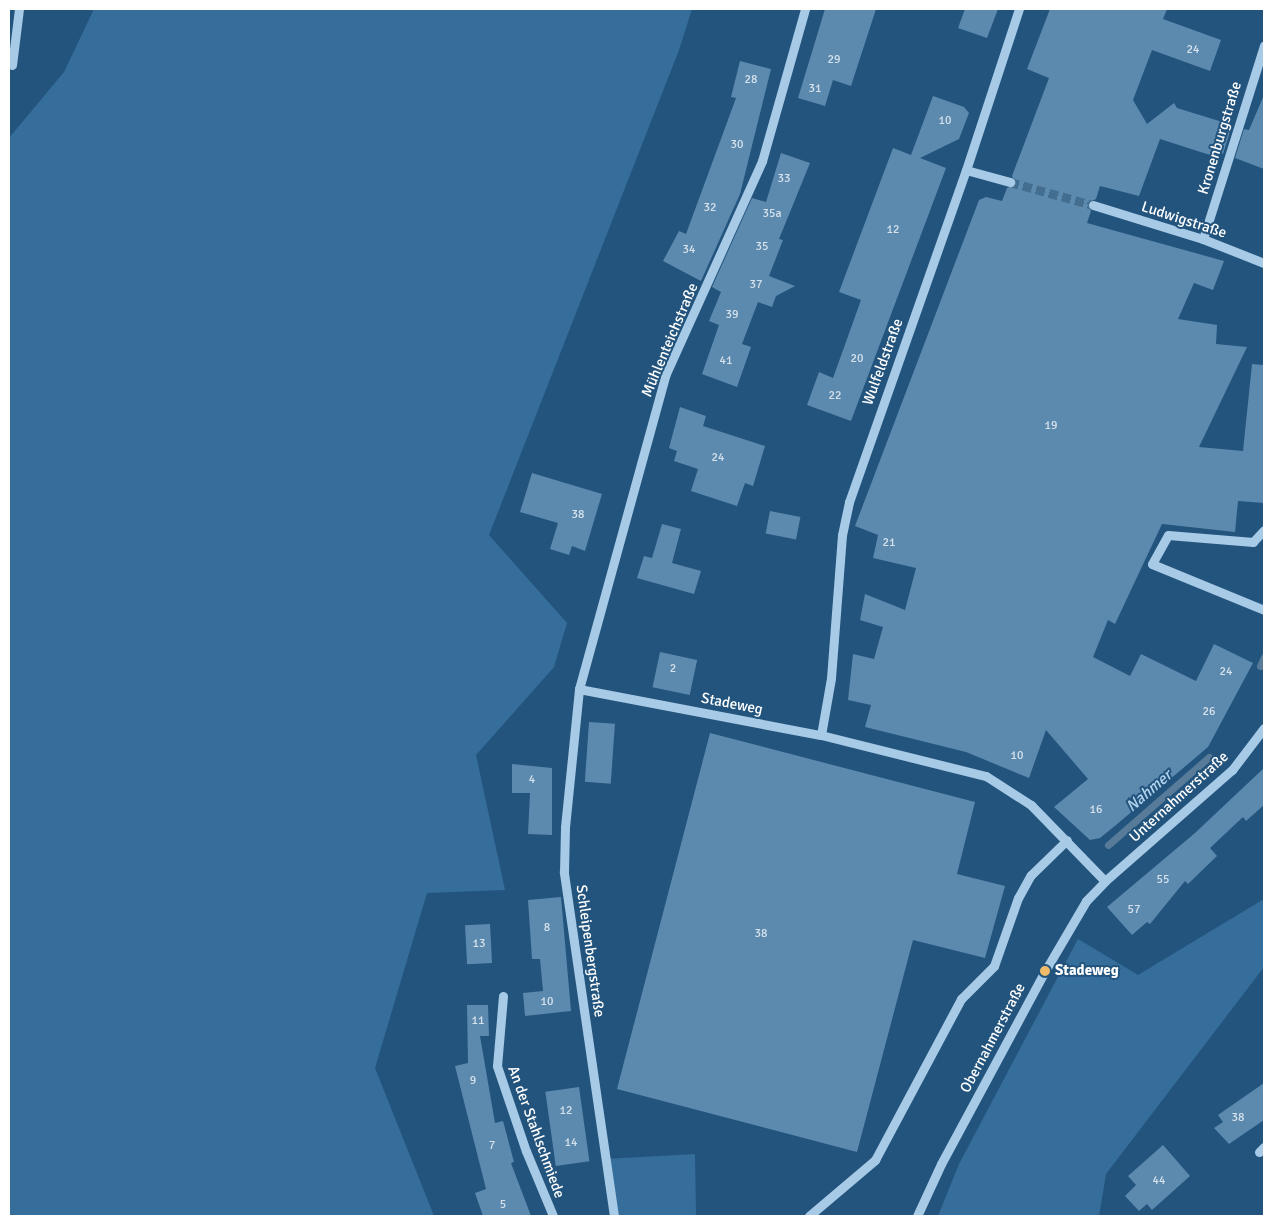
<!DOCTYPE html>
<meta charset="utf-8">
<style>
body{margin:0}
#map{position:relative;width:1273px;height:1225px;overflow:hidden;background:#23547d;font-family:Signika,sans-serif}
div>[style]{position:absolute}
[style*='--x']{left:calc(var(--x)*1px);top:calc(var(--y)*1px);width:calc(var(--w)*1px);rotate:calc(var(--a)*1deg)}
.green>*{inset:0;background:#366e9b}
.stream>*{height:7px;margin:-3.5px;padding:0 3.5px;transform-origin:3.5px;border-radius:3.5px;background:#577b98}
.building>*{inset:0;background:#5c89ae;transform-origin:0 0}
.minor-tunnel>*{height:9px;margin-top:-4.5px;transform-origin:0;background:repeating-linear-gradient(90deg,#446e90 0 9px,transparent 0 13.5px)}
.minor>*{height:9px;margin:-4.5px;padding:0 4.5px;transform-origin:4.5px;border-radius:4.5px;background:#a7cae6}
.dots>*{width:14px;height:14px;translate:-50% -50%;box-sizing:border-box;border:2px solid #23547d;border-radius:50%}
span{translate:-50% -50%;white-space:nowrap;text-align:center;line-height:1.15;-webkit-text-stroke:4px #23547d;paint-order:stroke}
.number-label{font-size:12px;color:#d6e2eb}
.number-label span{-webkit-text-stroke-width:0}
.street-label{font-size:15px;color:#fff}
.poi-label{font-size:15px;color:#fff;font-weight:700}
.left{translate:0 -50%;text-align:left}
.water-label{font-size:16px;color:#b2d4ee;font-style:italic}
.frame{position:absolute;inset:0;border:10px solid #fff;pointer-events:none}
</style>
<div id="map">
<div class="green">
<i style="clip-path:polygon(94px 9px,692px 9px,679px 50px,489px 535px,567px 623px,554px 667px,476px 755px,505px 890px,427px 893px,375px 1068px,434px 1216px,9px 1216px,9px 138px,64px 72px)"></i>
<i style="clip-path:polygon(1264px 899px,1264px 967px,1106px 1174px,1099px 1216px,938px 1216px,959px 1164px,1078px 939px,1138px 975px)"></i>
<i style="clip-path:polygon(695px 1154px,696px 1216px,614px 1216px,605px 1159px)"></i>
</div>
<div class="stream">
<i style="--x:1260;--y:666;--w:10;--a:-66"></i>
<i style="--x:1108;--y:845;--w:134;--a:-41.1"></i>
</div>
<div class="building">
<i style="clip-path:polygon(825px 9px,876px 9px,851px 86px,833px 80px,825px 106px,798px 98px)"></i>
<i style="clip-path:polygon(965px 9px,998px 9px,987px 38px,958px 28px)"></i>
<i style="clip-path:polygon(1050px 9px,1167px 9px,1163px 19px,1221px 40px,1210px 71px,1152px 50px,1133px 100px,1147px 124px,1174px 103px,1177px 108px,1232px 125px,1223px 154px,1214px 151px,1213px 156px,1160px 139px,1139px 196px,1100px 186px,1096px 199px,1087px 203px,1091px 211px,1087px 223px,1224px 261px,1213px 290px,1194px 283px,1178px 319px,1217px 325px,1216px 344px,1247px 347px,1199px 447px,1243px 451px,1252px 364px,1264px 365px,1264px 503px,1238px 501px,1235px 532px,1162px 524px,1115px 624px,1108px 620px,1093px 657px,1130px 676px,1141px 654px,1196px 681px,1214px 644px,1253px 663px,1208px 747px,1116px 825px,1100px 838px,1090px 840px,1054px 807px,1088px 779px,1046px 730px,1029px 778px,966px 752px,865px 727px,871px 705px,848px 700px,853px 654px,874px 659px,883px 627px,860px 620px,865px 594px,905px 610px,916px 568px,873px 558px,878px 535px,855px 526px,979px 200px,986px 197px,1002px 201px,1007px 188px,1016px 184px,1012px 176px,1049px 78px,1027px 69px)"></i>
<i style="clip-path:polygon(740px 61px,771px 69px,740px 194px,701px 281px,663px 261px,679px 231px,686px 234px,736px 98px,731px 97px)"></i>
<i style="clip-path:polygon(1264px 95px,1264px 169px,1235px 158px,1244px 129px,1249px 130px)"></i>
<i style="clip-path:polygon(933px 96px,964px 107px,969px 113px,959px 139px,920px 158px,946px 168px,851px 421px,807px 405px,819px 372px,833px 378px,861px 300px,839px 292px,893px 148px,911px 155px)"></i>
<i style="clip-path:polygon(781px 153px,810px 163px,779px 239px,783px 240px,769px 276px,795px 286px,776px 296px,772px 307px,758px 302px,742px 344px,751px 347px,737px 387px,702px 374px,719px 325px,709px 321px,721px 292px,712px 287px,752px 198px,766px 202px)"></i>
<i style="clip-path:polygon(680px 407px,706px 416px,703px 426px,765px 446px,753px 486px,745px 483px,737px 506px,691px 491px,698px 469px,674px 461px,677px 451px,669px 448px)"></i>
<i style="clip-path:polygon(532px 473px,602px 494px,585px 551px,572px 546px,569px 555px,550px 549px,558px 523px,520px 512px)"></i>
<i style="left:770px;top:511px;width:31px;height:23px;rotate:11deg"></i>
<i style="clip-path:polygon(662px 524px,681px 529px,672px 563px,701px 571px,694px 594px,637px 578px,644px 556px,652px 558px)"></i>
<i style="left:660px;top:652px;width:38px;height:36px;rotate:12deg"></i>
<i style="left:589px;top:722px;width:26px;height:60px;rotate:4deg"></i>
<i style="clip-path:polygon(710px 733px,975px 802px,957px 874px,1005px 886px,985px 958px,913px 940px,857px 1152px,617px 1089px)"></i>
<i style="clip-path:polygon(512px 764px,552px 768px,552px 835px,528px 834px,530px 793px,512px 793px)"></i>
<i style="clip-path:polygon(1264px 768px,1264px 805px,1246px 821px,1243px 817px,1210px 848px,1217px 856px,1188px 884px,1185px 881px,1150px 924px,1147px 922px,1132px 935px,1107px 907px,1195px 833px)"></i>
<i style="clip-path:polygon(561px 897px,571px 1011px,525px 1016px,523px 993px,543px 991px,540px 959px,532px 959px,528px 900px)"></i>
<i style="left:490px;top:924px;width:39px;height:25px;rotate:87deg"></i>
<i style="clip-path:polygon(467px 1005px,488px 1005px,489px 1036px,480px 1036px,495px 1123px,503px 1121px,514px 1162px,511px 1163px,531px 1216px,483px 1216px,475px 1193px,486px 1189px,455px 1066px,468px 1063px)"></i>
<i style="clip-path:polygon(1264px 1083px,1264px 1120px,1229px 1144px,1214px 1128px,1223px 1122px,1218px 1115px)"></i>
<i style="left:579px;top:1087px;width:75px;height:34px;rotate:82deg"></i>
<i style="clip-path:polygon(1163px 1145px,1190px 1176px,1152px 1210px,1147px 1204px,1139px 1211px,1125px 1196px,1136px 1185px,1128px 1176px)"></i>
</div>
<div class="minor-tunnel">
<i style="--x:1010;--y:182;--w:86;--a:15.5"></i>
</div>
<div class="minor">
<i style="--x:12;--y:65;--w:56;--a:-82.9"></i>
<i style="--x:966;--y:170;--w:46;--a:15.3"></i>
<i style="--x:1093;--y:205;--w:115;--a:17.2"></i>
<i style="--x:1203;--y:239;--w:66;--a:21.5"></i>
<i style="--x:1203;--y:239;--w:203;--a:-72.5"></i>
<i style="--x:1264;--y:530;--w:16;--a:133"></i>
<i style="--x:1253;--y:542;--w:85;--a:-175.3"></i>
<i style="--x:1168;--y:535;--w:33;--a:119"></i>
<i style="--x:1152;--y:564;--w:121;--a:22.3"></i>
<i style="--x:579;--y:689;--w:246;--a:10.8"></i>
<i style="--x:821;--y:735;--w:170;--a:14"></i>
<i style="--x:986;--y:776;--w:54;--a:32.8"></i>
<i style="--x:1031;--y:805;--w:106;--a:45.8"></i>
<i style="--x:821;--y:735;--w:58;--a:-80"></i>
<i style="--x:831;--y:678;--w:143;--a:-85.6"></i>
<i style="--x:842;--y:535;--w:34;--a:-78"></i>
<i style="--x:849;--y:502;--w:352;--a:-70.6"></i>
<i style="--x:966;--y:170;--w:169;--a:-71.8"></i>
<i style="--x:503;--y:996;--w:70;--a:94.9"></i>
<i style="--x:497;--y:1066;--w:90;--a:71.2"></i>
<i style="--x:526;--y:1151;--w:70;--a:67.4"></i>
<i style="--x:1259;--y:1152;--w:7;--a:-45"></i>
<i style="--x:614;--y:1216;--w:348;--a:-98.3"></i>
<i style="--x:564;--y:872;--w:45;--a:-88.7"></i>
<i style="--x:565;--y:827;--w:139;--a:-84.2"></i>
<i style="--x:579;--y:689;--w:325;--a:-74.6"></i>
<i style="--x:665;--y:376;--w:236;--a:-65.7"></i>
<i style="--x:762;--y:161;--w:158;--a:-74.2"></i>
<i style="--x:809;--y:1216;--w:87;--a:-40.3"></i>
<i style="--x:875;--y:1160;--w:183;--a:-61.9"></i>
<i style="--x:961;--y:999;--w:47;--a:-45"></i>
<i style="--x:994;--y:966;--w:72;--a:-70.6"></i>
<i style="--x:1018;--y:898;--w:26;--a:-61"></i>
<i style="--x:1031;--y:875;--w:50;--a:-44.2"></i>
<i style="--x:917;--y:1216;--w:57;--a:-65.2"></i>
<i style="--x:941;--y:1164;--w:219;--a:-61.7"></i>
<i style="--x:1045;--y:971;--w:81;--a:-59.6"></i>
<i style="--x:1086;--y:901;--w:28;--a:-46"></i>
<i style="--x:1105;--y:881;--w:169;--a:-41.2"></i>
<i style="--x:1232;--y:770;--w:53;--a:-52.7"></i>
</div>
<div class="dots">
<i style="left:1045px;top:971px;background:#f1bc6a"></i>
</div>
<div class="number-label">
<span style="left:1193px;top:50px">24</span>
<span style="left:834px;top:60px">29</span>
<span style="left:751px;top:80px">28</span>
<span style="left:815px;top:89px">31</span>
<span style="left:945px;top:121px">10</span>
<span style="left:737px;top:145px">30</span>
<span style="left:784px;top:179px">33</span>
<span style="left:710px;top:208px">32</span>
<span style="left:772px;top:214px">35a</span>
<span style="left:893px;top:230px">12</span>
<span style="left:762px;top:247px">35</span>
<span style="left:689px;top:250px">34</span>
<span style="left:756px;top:285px">37</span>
<span style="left:732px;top:315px">39</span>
<span style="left:857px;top:359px">20</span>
<span style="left:726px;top:361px">41</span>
<span style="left:835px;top:396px">22</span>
<span style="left:1051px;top:426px">19</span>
<span style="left:718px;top:458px">24</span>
<span style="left:578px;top:515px">38</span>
<span style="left:889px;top:543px">21</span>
<span style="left:673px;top:669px">2</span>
<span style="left:1226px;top:672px">24</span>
<span style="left:1209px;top:712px">26</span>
<span style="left:1017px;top:756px">10</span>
<span style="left:532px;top:780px">4</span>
<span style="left:1096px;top:810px">16</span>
<span style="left:1163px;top:880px">55</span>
<span style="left:1134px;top:910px">57</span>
<span style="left:547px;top:928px">8</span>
<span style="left:761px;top:934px">38</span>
<span style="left:479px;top:944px">13</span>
<span style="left:547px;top:1002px">10</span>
<span style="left:478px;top:1021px">11</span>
<span style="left:473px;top:1081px">9</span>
<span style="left:566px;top:1111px">12</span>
<span style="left:1238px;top:1118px">38</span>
<span style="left:571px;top:1143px">14</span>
<span style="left:492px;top:1146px">7</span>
<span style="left:1159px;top:1181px">44</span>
<span style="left:503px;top:1205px">5</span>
</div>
<div class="street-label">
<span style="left:1220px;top:138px;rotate:-73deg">Kronenburgstraße</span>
<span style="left:1184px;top:220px;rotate:18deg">Ludwigstraße</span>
<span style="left:670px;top:340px;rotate:-67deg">Mühlenteichstraße</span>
<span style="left:883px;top:362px;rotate:-70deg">Wulfeldstraße</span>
<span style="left:732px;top:704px;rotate:11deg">Stadeweg</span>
<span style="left:1179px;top:797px;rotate:-42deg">Unternahmerstraße</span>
<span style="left:590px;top:951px;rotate:82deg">Schleipenbergstraße</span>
<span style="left:993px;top:1038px;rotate:-62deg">Obernahmerstraße</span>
<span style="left:536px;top:1132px;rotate:70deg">An der Stahlschmiede</span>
</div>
<div class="poi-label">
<span class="left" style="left:1055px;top:971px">Stadeweg</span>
</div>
<div class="water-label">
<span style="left:1149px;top:791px;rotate:-41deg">Nahmer</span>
</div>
<div class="frame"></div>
</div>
